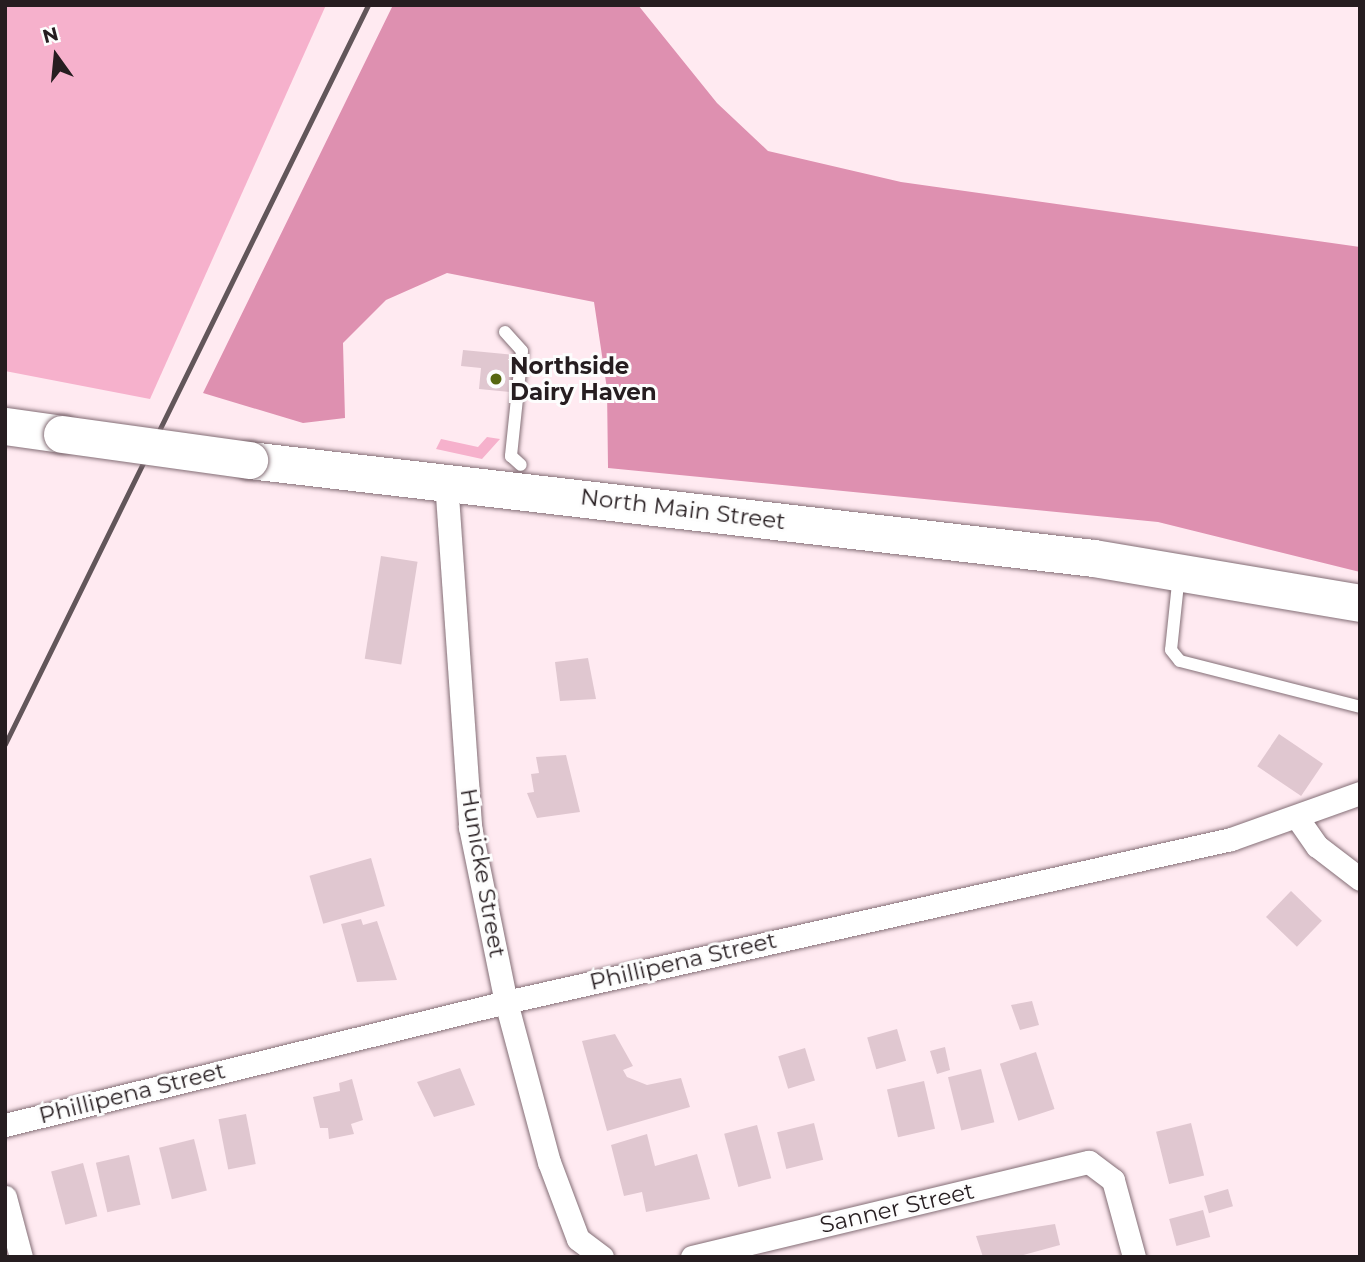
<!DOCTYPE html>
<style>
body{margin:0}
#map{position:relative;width:1365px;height:1262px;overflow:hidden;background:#ffeaf1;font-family:Montserrat,sans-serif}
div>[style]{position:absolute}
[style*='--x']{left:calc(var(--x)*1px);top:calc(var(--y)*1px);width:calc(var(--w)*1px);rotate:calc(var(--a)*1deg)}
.green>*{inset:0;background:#f6b1cc}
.forest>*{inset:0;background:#de90b0}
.building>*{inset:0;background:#e0c7d0;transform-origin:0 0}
.roads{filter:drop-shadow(0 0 2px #846e76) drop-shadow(0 0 2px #846e76)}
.lane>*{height:12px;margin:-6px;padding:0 6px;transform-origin:6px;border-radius:6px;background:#fff}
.street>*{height:23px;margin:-11.5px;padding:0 11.5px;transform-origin:11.5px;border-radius:11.5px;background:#fff}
.primary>*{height:37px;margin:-18.5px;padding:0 18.5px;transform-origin:18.5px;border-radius:18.5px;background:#fff}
.rail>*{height:5px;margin:-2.5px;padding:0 2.5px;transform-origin:2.5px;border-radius:2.5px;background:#62565a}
.bridges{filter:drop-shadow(0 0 2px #846e76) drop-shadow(0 0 2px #846e76)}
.primary-bridge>*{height:37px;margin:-18.5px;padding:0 18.5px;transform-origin:18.5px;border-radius:18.5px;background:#fff}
.dots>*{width:19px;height:19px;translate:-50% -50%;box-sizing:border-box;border:4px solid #fdfdfd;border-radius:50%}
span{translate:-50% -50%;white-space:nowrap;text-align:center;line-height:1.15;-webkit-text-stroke:6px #fdfdfd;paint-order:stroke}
.poi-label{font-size:23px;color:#261d20;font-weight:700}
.left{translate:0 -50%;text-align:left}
.street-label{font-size:23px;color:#261d20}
.frame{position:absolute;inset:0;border:7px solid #261d20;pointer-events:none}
.north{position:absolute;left:21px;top:21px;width:70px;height:70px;-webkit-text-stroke:5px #fdfdfd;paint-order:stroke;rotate:345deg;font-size:19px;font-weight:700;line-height:28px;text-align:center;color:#261d20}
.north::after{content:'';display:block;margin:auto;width:24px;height:32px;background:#261d20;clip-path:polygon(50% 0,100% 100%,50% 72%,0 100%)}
</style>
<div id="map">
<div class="green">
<i style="clip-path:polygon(5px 5px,326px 5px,150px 399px,5px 371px)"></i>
<i style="clip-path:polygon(487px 437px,500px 439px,482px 459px,436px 449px,441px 439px,478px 447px)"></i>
</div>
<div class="forest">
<i style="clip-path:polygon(393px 5px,638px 5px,717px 103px,768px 151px,901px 182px,1360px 247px,1360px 572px,1158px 522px,608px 468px,607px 389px,594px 302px,447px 273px,386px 300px,343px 343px,345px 418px,303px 423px,203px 393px)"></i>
</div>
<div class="building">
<i style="clip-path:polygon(463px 350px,515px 355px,511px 392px,479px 389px,481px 368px,461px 366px)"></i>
<i style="left:381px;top:556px;width:37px;height:104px;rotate:9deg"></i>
<i style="clip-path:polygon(588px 658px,596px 699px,560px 701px,555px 662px)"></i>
<i style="left:1279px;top:734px;width:53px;height:39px;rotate:34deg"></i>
<i style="clip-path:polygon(566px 755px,580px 812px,537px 818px,527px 793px,534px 792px,531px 774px,539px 773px,536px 757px)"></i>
<i style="left:371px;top:858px;width:50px;height:64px;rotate:74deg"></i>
<i style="left:1291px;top:891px;width:43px;height:36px;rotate:44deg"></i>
<i style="clip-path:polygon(361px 919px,363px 925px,377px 921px,397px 980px,357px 982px,341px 924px)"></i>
<i style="clip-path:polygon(1032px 1001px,1039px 1025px,1020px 1030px,1011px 1005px)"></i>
<i style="left:897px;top:1029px;width:33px;height:31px;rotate:74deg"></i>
<i style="clip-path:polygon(615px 1034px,633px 1066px,623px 1070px,627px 1077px,647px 1085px,681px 1078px,690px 1107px,607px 1131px,582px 1041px)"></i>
<i style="clip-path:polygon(945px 1047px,950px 1070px,937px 1074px,930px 1051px)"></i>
<i style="left:805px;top:1048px;width:34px;height:28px;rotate:73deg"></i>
<i style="left:1036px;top:1052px;width:60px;height:38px;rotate:72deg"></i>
<i style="clip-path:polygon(460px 1068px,475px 1105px,434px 1117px,417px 1082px)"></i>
<i style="left:981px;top:1069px;width:55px;height:34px;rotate:76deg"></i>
<i style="clip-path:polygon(352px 1079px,363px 1120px,351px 1124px,354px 1134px,329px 1139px,328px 1128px,320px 1128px,313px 1097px,340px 1091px,339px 1083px)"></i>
<i style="left:924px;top:1081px;width:49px;height:38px;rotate:77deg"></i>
<i style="left:246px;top:1114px;width:51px;height:28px;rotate:79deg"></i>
<i style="left:814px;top:1123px;width:38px;height:38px;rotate:76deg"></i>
<i style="left:1191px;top:1123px;width:54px;height:36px;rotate:76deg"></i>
<i style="left:757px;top:1125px;width:55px;height:34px;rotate:75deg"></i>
<i style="clip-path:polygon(647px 1134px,655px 1166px,697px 1154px,710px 1199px,646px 1212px,642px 1192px,624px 1196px,611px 1145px)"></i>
<i style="left:194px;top:1139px;width:53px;height:36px;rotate:76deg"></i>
<i style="left:129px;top:1155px;width:51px;height:34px;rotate:77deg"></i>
<i style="left:83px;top:1163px;width:55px;height:33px;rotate:75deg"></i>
<i style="left:1228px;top:1189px;width:18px;height:25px;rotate:74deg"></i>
<i style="left:1203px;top:1210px;width:28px;height:35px;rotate:75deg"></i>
<i style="clip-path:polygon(1055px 1224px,1060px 1245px,1016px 1257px,983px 1257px,976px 1236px)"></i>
</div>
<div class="roads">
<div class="lane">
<i style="--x:505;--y:332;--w:25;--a:48"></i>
<i style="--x:522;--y:351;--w:106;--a:96"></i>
<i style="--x:511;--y:456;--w:13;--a:42"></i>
<i style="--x:1179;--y:574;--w:76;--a:96"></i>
<i style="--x:1171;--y:650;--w:14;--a:51"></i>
<i style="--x:1180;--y:661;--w:186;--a:14.3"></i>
</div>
<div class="street">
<i style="--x:446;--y:481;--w:347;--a:86"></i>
<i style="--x:470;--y:827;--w:179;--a:78.4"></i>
<i style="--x:506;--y:1002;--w:166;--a:75"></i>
<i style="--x:549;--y:1162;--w:82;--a:69.4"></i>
<i style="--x:578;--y:1239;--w:30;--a:37"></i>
<i style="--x:1298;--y:819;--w:33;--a:55"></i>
<i style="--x:1317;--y:846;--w:54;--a:37.5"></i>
<i style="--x:5;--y:1125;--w:516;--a:-13.79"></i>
<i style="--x:506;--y:1002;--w:743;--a:-12.67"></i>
<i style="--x:1231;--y:839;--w:137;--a:-19.6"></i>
<i style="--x:5;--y:1197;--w:62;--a:75.1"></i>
<i style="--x:692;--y:1257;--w:408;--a:-13.5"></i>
<i style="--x:1089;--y:1162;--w:30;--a:37"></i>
<i style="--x:1113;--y:1180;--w:80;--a:74.7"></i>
</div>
<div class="primary">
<i style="--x:5;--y:426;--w:58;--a:8"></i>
<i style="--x:249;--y:460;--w:851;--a:6.62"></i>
<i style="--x:1094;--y:558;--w:270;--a:9.6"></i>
</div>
</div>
<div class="rail">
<i style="--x:5;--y:744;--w:823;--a:-63.84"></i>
</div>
<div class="bridges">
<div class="primary-bridge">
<i style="--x:62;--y:434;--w:189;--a:7.9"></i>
</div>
</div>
<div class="dots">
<i style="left:496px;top:379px;background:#576710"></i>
</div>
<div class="poi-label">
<span class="left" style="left:510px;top:379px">Northside<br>Dairy Haven</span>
</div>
<div class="street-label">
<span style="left:683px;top:509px;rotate:7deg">North Main Street</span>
<span style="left:483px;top:873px;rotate:80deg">Hunicke Street</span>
<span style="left:683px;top:961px;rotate:-13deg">Phillipena Street</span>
<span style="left:132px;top:1093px;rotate:-14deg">Phillipena Street</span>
<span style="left:897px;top:1208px;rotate:-13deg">Sanner Street</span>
</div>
<div class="frame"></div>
<div class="north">N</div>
</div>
